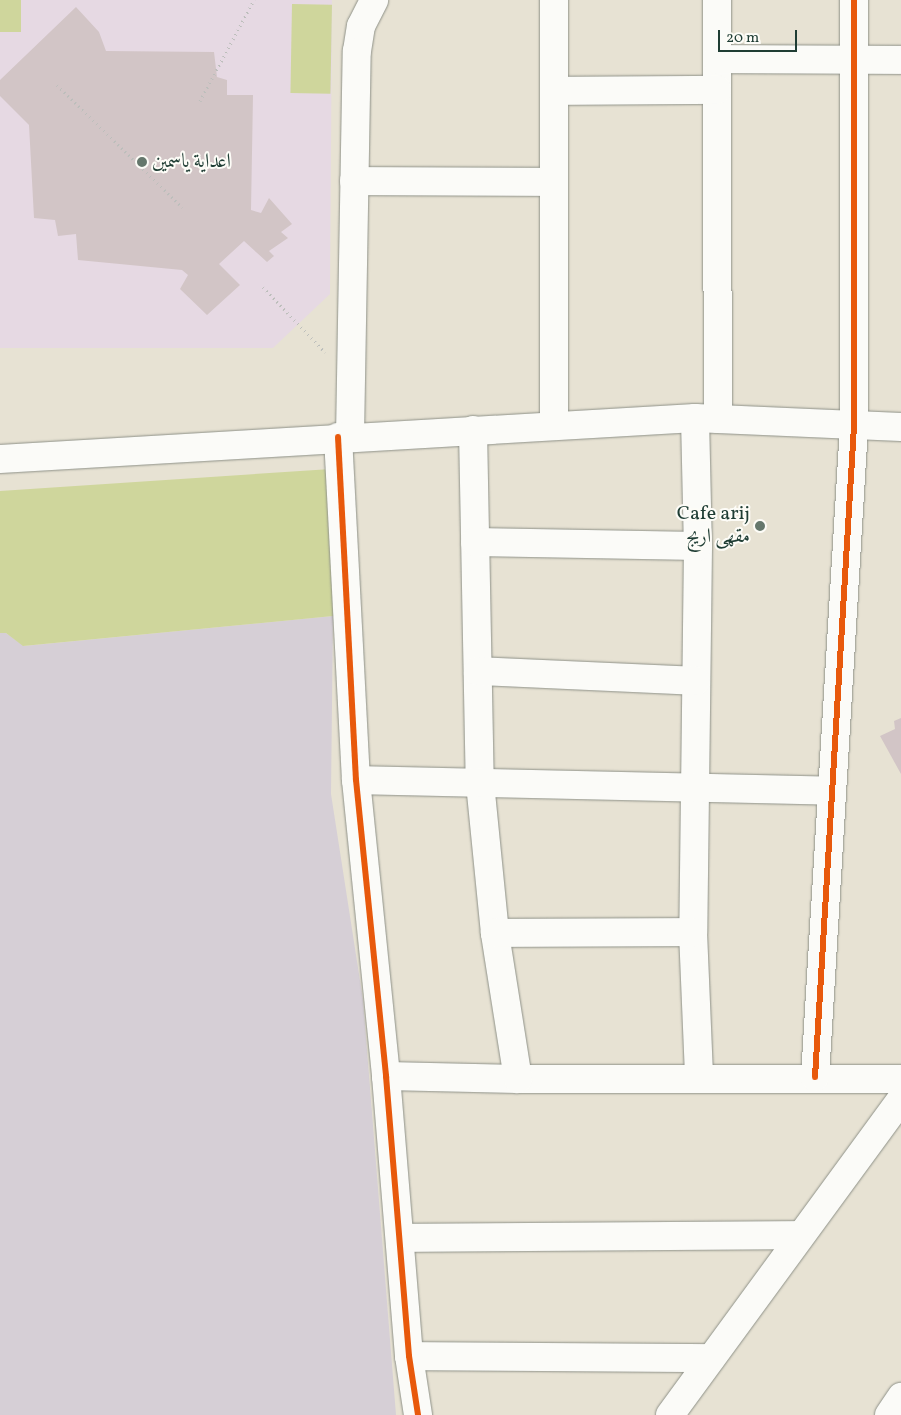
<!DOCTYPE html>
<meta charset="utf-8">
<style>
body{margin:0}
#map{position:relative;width:901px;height:1415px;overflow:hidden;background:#e7e2d3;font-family:Vollkorn,Amiri,serif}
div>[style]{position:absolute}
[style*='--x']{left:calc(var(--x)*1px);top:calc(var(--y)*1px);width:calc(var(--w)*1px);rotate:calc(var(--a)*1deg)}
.built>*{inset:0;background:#e6d9e3}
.industrial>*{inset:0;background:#d6cfd6}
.green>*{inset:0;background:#cfd69c;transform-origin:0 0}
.building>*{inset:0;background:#d2c5c6}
.path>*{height:3px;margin-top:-1.5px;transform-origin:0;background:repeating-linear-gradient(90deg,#bcbebb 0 1px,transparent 0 5px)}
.roads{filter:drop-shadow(0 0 1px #8e9188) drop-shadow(0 0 1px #8e9188)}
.minor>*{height:28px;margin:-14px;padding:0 14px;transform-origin:14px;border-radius:14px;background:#fbfbf8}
.tertiary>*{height:28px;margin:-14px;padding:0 14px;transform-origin:14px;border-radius:14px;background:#fbfbf8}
.cycleway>*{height:6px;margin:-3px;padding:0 3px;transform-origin:3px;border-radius:3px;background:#e8590c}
.dots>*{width:14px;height:14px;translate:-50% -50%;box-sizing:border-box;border:2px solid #fdfcf7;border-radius:50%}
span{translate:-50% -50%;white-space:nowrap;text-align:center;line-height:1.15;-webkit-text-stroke:4px #fdfcf7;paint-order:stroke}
.poi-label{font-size:20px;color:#1f3d34}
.left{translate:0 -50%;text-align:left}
.right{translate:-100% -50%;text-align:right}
.scale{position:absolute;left:718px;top:30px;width:79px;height:22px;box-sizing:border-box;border:2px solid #1f3d34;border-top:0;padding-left:6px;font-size:15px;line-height:18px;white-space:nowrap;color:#1f3d34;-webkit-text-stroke:4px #fdfcf7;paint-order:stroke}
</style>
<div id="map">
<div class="built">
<i style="clip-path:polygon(0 0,332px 0,330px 294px,273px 348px,0 348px)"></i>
</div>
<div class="industrial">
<i style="clip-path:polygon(333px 616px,331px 794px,363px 1000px,396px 1415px,0 1415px,0 633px,6px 633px,24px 646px)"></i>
</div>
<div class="green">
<i style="left:0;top:0;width:21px;height:32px"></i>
<i style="left:292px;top:4px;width:40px;height:89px;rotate:1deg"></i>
<i style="clip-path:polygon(331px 469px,333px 616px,23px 646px,6px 633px,0 633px,0 491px)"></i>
</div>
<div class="building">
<i style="clip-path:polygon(76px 7px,99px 32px,106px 51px,214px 52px,217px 77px,227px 80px,227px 95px,253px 95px,251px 210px,261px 213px,269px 198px,292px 224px,281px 232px,288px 238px,269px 251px,274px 256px,267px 262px,244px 241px,219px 264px,240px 285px,207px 315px,180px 289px,188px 275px,182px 270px,78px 260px,76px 234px,58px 236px,55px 220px,34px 218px,29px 125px,0 96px,0 80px)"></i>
<i style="clip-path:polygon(901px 718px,901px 774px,880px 736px,895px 729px,894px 721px)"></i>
</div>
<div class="path">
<i style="--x:57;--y:85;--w:175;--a:44.3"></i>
<i style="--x:200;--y:101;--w:115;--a:-61.9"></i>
<i style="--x:263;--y:287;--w:90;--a:46.4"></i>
</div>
<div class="roads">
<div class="minor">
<i style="--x:717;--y:0;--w:419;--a:89.9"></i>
<i style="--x:717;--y:59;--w:184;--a:0.3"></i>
<i style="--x:554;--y:91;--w:163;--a:-0.4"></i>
<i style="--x:354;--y:181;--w:200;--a:0.3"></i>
<i style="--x:695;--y:418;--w:128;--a:88.7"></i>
<i style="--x:698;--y:546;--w:386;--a:90.7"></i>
<i style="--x:693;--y:932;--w:146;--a:87.6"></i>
<i style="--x:554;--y:426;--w:426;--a:-90"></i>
<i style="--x:473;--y:430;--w:353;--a:88.9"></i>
<i style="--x:480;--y:783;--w:151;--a:84.3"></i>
<i style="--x:350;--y:436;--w:385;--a:-89"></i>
<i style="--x:357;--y:51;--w:25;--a:-81"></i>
<i style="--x:361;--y:26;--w:29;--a:-63"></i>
<i style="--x:338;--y:437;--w:343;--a:87"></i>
<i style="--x:356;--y:780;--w:298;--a:84.2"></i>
<i style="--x:386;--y:1076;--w:281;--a:85.3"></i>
<i style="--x:409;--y:1356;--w:60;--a:81.3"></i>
<i style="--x:475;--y:542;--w:223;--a:1"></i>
<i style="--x:478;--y:671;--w:218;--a:2.6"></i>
<i style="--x:356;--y:780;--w:475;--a:1.3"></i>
<i style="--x:386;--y:1076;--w:132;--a:1.3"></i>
<i style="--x:518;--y:1079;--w:383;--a:0"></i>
<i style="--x:815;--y:1077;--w:651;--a:-86.57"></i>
<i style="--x:854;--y:427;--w:427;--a:-90"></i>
<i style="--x:518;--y:1079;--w:148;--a:-99"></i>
<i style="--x:495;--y:933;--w:198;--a:-0.3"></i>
<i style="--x:400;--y:1238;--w:399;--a:-0.4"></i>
<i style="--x:409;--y:1356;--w:302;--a:0.4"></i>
<i style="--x:670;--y:1415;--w:391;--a:-53.8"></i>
</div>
<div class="tertiary">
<i style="--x:0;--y:459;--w:696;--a:-3.38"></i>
<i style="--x:695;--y:418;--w:206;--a:2.5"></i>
<i style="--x:889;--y:1415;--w:22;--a:-56"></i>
</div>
</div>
<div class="cycleway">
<i style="--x:338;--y:437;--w:343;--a:87"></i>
<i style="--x:356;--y:780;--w:298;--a:84.2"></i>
<i style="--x:386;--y:1076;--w:281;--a:85.3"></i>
<i style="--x:409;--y:1356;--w:60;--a:81.3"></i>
<i style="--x:815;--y:1077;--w:651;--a:-86.57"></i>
<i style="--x:854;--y:427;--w:427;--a:-90"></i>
</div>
<div class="dots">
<i style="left:142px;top:162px;background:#65776c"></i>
<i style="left:760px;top:526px;background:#65776c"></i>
</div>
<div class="poi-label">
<span class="left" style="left:152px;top:162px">اعداية ياسمين</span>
<span class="right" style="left:750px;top:526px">Cafe arij<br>مقهى اريج</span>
</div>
<div class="scale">20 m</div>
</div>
